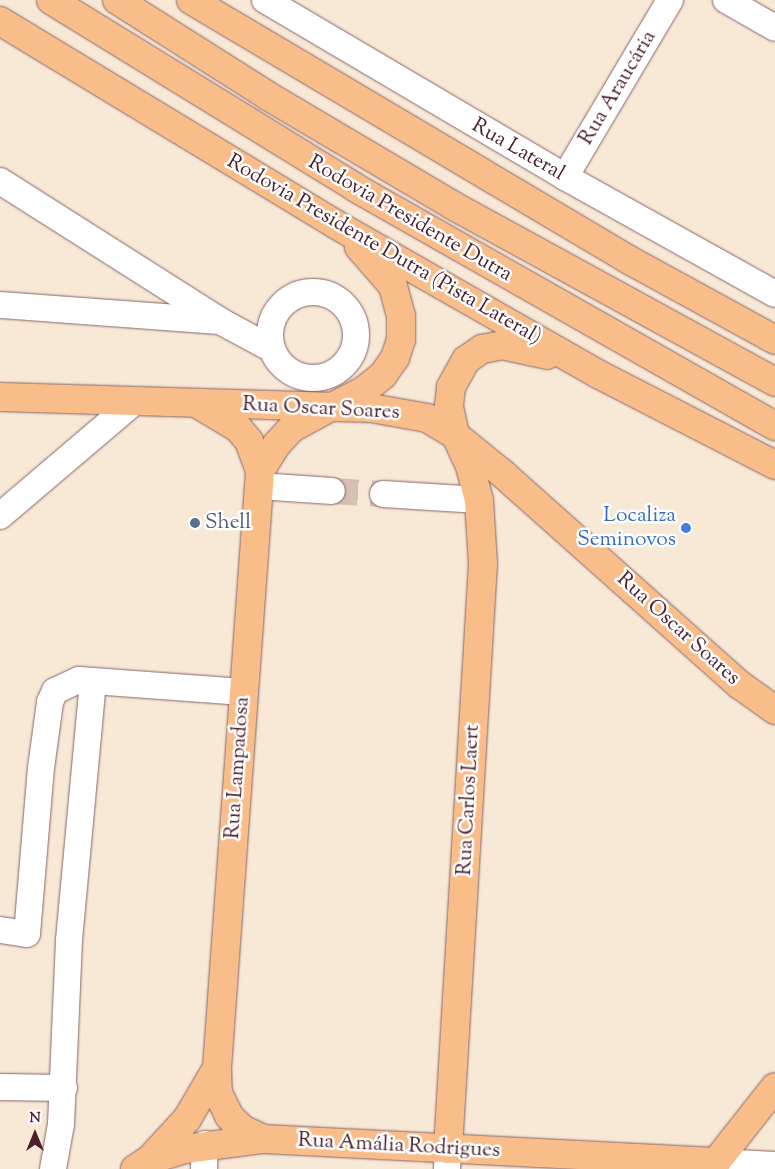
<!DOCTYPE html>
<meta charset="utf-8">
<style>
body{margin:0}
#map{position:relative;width:775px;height:1169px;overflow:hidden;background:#f8e8d6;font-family:"Sorts Mill Goudy",serif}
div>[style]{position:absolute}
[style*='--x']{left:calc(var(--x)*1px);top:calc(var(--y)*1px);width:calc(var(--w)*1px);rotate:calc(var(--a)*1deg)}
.minor-tunnel>*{height:26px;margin-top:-13px;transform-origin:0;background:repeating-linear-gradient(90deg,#d5c0b4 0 26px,transparent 0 39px)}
.roads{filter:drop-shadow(0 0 1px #876567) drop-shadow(0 0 1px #876567)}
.minor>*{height:26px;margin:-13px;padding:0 13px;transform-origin:13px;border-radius:13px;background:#fff}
.minor>.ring{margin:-13px;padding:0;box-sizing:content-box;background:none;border:26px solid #fff;border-radius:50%}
.major>*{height:28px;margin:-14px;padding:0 14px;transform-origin:14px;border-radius:14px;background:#f8bd89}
.highway>*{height:28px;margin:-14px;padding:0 14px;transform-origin:14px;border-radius:14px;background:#f8bd89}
.dots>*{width:14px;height:14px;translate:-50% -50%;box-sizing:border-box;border:2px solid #fff;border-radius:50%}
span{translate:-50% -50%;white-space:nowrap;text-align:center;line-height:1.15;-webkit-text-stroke:5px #fff;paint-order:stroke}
.street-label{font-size:21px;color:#4a1f2b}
.shop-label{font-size:21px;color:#366cbe}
.right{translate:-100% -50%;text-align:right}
.service-label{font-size:21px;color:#4e5e75}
.left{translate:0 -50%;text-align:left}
.north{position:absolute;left:10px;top:1109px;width:50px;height:50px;-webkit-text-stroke:4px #fff;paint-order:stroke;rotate:0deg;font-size:14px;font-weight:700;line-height:20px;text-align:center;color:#4a1f2b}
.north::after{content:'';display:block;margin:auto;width:18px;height:22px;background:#4a1f2b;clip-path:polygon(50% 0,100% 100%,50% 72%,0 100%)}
</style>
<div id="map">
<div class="minor-tunnel">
<i style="--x:332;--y:491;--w:51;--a:3.4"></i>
</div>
<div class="roads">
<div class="minor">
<i style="--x:265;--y:0;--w:348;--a:30.5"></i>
<i style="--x:565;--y:177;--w:240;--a:29.1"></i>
<i style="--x:726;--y:0;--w:56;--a:29.7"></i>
<i style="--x:565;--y:177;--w:206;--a:-59.3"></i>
<i style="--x:0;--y:181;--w:263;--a:32.4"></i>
<i style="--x:222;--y:322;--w:57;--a:28.4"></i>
<i class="ring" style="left:270px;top:292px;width:60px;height:60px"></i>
<i style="--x:0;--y:305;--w:220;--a:4.2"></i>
<i style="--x:259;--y:486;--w:73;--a:3.9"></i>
<i style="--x:383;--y:494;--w:96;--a:3.6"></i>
<i style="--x:0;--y:516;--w:176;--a:-40.4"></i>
<i style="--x:0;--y:930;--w:27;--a:8"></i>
<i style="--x:27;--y:934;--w:167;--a:-85.2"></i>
<i style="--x:41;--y:768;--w:67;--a:-82.2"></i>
<i style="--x:50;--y:702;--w:12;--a:-66"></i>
<i style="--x:55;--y:691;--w:26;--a:-25"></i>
<i style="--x:79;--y:680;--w:165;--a:4.2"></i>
<i style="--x:0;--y:1087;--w:64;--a:0.9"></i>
<i style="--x:53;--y:1169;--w:46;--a:-79.9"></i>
<i style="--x:61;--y:1124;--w:184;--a:-87.5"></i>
<i style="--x:69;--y:940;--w:259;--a:-84.7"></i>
<i style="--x:204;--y:1169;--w:25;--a:-88"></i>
<i style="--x:447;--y:1169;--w:20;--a:-87"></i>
<i style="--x:710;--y:1169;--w:9;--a:-49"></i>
<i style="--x:716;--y:1162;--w:59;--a:2.9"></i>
</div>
<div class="major">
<i style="--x:0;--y:397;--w:371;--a:1.7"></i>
<i style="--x:371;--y:408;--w:57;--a:10.1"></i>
<i style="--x:427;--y:418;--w:33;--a:31"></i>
<i style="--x:455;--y:435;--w:62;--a:39.1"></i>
<i style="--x:503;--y:474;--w:317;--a:41.7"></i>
<i style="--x:740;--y:685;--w:43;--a:35.5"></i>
<i style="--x:201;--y:406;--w:43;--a:30.7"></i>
<i style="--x:238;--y:428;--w:17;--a:50"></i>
<i style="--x:249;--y:441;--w:32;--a:70"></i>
<i style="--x:260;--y:471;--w:599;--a:94.12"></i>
<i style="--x:217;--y:1068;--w:25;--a:88"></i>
<i style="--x:218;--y:1093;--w:25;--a:64"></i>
<i style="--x:229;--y:1116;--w:18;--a:45"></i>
<i style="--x:242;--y:1129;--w:23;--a:25"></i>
<i style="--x:260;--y:471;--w:32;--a:-58"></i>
<i style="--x:277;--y:444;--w:22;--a:-47"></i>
<i style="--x:292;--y:428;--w:42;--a:-28.4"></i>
<i style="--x:448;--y:1149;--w:586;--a:-86.58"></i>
<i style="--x:483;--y:564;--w:64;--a:-93.6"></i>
<i style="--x:479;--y:500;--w:35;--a:-105"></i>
<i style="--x:470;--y:466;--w:31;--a:-115"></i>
<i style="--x:152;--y:1157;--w:52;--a:-47.4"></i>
<i style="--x:187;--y:1119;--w:59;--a:-59.5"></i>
<i style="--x:135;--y:1169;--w:17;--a:-33"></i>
<i style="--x:149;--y:1160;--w:38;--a:-17"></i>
<i style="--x:185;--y:1149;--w:79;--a:-7.3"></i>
<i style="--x:263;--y:1139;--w:454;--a:2.9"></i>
<i style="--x:716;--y:1162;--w:95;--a:-51.8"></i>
</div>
<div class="highway">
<i style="--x:51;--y:0;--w:358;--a:31.6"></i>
<i style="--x:356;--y:188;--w:482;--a:29.6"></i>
<i style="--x:117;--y:0;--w:179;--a:32.4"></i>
<i style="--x:268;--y:96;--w:214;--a:30.6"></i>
<i style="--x:452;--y:205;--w:368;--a:28.7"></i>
<i style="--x:191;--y:0;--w:512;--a:30.68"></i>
<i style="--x:631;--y:261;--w:164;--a:28.7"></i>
<i style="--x:0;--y:21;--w:392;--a:31.2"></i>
<i style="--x:335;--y:224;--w:303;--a:29.7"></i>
<i style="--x:598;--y:374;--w:199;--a:27.2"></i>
<i style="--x:332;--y:407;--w:34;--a:-27"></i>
<i style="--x:362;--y:392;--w:27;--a:-39"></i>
<i style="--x:383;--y:375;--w:21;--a:-55"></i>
<i style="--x:395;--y:358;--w:19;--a:-72"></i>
<i style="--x:401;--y:340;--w:24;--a:-90"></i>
<i style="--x:401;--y:316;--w:31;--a:-105"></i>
<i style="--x:393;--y:286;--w:52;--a:-131.1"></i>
<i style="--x:455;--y:435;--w:30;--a:-102"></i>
<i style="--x:449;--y:406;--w:19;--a:-84"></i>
<i style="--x:451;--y:387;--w:31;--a:-61"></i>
<i style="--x:466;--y:360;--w:19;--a:-35"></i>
<i style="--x:482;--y:349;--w:20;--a:-11"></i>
<i style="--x:502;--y:345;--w:46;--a:12.5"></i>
</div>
</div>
<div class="dots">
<i style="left:195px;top:523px;background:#5c6f8a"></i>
<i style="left:686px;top:528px;background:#3f7fe0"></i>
</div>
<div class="street-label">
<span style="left:618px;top:88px;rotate:-59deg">Rua Araucária</span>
<span style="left:518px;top:150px;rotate:30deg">Rua Lateral</span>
<span style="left:410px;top:219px;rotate:30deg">Rodovia Presidente Dutra</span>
<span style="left:384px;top:250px;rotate:30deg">Rodovia Presidente Dutra (Pista Lateral)</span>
<span style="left:321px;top:409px;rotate:3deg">Rua Oscar Soares</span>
<span style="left:678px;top:629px;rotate:42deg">Rua Oscar Soares</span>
<span style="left:238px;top:768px;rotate:-86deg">Rua Lampadosa</span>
<span style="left:469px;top:800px;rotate:-87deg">Rua Carlos Laert</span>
<span style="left:399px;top:1146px;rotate:3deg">Rua Amália Rodrigues</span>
</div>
<div class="shop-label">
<span class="right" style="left:676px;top:528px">Localiza<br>Seminovos</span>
</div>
<div class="service-label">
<span class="left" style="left:205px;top:523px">Shell</span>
</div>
<div class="north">N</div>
</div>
